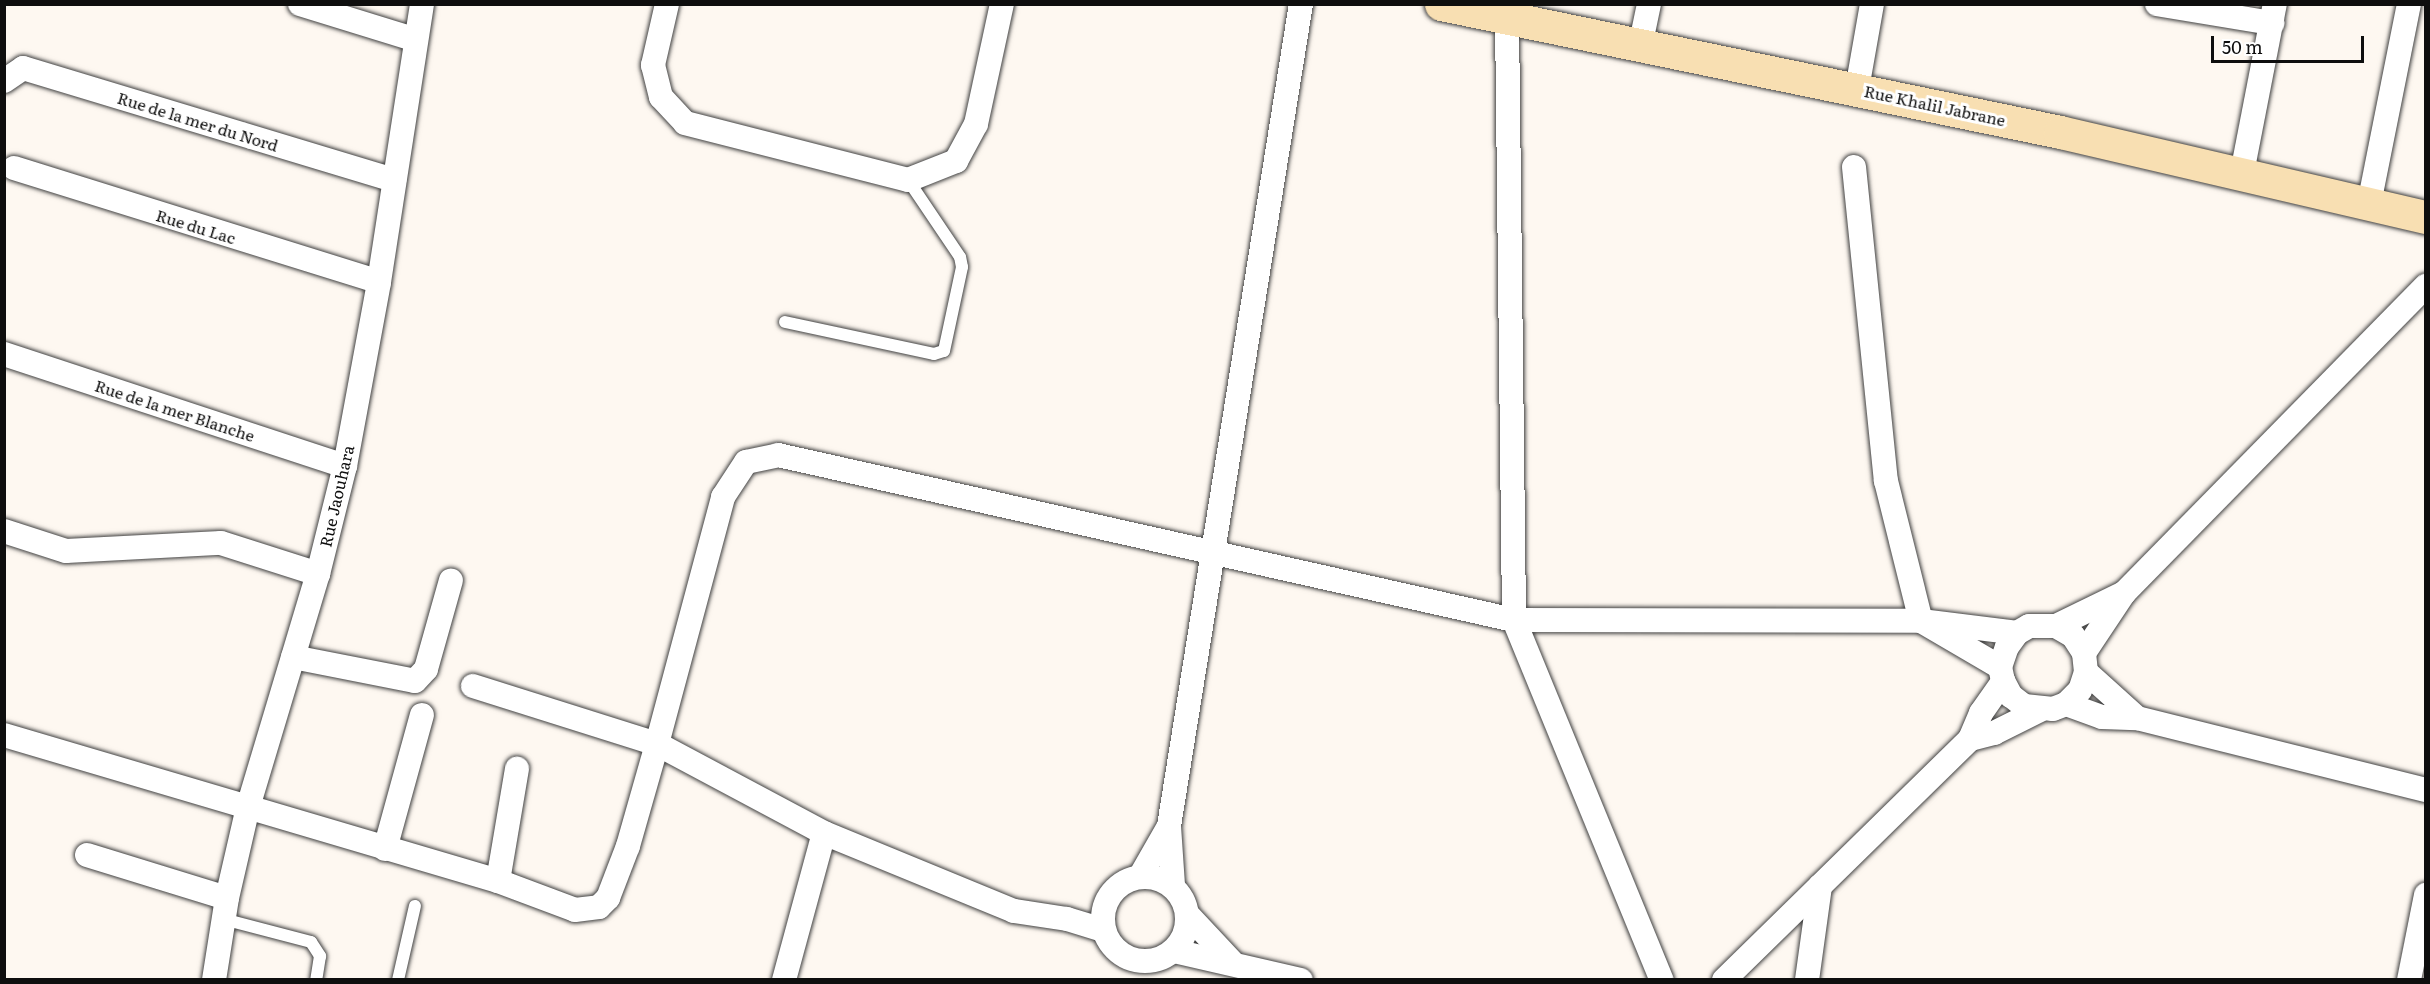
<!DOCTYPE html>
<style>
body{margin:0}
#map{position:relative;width:2430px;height:984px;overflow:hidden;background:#fef8f1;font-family:Literata,serif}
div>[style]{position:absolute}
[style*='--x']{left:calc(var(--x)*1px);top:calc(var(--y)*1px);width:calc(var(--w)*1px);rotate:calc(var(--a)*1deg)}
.roads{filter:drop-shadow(0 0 2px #414141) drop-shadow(0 0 2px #414141)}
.lane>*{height:12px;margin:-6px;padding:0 6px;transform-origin:6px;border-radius:6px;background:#fff}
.street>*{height:24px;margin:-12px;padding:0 12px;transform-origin:12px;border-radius:12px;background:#fff}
.street>.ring{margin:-12px;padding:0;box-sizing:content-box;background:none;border:24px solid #fff;border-radius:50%}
.secondary>*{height:33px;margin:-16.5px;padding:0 16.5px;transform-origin:16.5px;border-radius:16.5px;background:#f8dfb2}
span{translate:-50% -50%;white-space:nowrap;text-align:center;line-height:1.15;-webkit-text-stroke:6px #fff;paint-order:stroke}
.street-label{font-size:16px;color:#0e0e0e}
.frame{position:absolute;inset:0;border:6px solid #0e0e0e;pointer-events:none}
.scale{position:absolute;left:2211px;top:36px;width:153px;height:27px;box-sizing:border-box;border:3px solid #0e0e0e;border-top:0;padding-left:8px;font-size:18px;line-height:21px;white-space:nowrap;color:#0e0e0e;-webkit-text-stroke:4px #fff;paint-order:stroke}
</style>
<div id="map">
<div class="roads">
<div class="lane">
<i style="--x:785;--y:322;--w:152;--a:12.1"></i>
<i style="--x:934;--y:354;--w:10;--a:-17"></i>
<i style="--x:944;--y:351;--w:86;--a:-77.9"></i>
<i style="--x:962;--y:267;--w:10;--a:-101"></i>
<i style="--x:960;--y:257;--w:93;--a:-124"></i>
<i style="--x:223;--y:919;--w:91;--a:14.6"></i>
<i style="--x:311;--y:942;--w:17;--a:57"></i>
<i style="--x:320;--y:956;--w:24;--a:99"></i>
<i style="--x:398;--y:980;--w:76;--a:-77.1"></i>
</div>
<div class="street">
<i style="--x:300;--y:4;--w:121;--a:17.2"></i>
<i style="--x:667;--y:4;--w:63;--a:102.9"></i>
<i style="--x:653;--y:65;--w:33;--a:76"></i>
<i style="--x:661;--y:97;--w:35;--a:47"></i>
<i style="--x:685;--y:123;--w:230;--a:14.3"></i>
<i style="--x:908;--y:180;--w:52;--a:-21.6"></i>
<i style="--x:956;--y:161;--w:42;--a:-61.6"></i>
<i style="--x:976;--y:124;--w:123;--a:-77.8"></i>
<i style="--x:2157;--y:4;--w:117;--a:9.4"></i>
<i style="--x:1507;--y:18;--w:602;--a:89.33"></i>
<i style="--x:1514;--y:620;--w:389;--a:67.7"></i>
<i style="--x:1640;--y:47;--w:44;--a:-78.2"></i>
<i style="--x:4;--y:81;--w:23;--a:-34"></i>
<i style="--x:23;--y:68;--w:388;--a:16.8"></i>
<i style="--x:1857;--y:89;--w:86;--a:-80"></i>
<i style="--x:1854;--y:167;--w:316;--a:84.2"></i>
<i style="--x:1886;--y:481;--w:144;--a:76"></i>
<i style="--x:1921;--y:621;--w:91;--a:30.2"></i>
<i style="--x:14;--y:168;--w:382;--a:17.3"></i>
<i style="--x:2242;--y:173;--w:172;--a:-79"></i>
<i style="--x:2369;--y:204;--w:204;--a:-78.7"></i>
<i style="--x:4;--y:354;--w:359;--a:18.2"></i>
<i style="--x:4;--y:531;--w:65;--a:17.9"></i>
<i style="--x:66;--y:551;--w:155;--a:-3"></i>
<i style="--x:221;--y:543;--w:102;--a:17.7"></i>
<i style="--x:2056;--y:626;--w:76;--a:-25.9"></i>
<i style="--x:2084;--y:653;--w:72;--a:-56.3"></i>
<i style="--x:2124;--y:593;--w:431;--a:-45.5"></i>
<i style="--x:293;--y:657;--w:124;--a:11.1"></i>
<i style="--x:415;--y:681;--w:16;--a:-47"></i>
<i style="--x:426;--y:669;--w:92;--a:-74.3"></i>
<i style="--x:2086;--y:672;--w:69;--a:42"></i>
<i style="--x:2066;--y:704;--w:38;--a:20"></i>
<i style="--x:2102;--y:717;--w:35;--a:2"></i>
<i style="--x:2137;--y:718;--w:298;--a:14"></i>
<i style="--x:4;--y:735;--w:515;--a:16.46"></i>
<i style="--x:498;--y:881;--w:82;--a:20.6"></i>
<i style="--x:575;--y:910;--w:24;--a:-7"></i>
<i style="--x:599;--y:907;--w:13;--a:-45"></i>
<i style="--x:608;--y:898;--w:56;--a:-69"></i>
<i style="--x:628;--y:846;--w:106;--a:-74.1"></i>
<i style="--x:657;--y:744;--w:193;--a:-162.5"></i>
<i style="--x:1970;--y:739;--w:25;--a:-14"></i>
<i style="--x:1994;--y:733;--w:51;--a:-26.6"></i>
<i style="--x:385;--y:849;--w:139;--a:-74.6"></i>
<i style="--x:87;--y:855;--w:146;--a:17.1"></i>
<i style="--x:1141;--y:875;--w:56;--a:-60.3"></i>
<i class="ring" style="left:1103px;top:877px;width:60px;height:60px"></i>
<i style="--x:498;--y:881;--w:114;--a:-80.4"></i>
<i style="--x:1173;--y:885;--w:59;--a:-93.9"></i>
<i style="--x:1169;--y:826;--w:833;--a:-80.88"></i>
<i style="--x:1188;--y:915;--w:64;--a:46.9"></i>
<i style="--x:1103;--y:930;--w:38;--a:-163"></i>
<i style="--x:1067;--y:919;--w:54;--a:-171.4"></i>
<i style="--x:1014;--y:911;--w:205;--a:-157.7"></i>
<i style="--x:824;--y:833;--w:189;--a:-151.9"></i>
<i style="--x:657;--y:744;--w:256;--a:-75"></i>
<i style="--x:723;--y:497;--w:42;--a:-56.7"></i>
<i style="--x:746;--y:462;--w:33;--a:-12"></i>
<i style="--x:778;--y:455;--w:754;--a:12.64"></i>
<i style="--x:1514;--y:620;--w:407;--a:0.1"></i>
<i style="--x:1921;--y:621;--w:97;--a:7.1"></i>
<i style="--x:1174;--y:951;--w:130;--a:12.9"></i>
<i style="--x:214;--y:980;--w:83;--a:-81"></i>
<i style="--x:227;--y:898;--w:93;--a:-77"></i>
<i style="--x:248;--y:807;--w:243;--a:-73.3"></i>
<i style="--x:318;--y:574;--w:111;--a:-76"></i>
<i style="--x:345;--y:466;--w:187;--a:-79.5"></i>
<i style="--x:379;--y:282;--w:281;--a:-81.2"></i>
<i style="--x:784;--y:980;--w:152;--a:-74.8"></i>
<i style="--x:1724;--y:980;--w:344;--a:-44.4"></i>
<i style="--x:1970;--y:739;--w:28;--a:-67"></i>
<i style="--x:1981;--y:713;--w:39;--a:-55"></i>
<i style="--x:2003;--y:681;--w:14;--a:-102"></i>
<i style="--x:2000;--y:667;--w:21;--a:-71"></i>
<i style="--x:2007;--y:647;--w:17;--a:-54"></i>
<i style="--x:2017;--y:633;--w:14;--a:-30"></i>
<i style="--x:2029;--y:626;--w:27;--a:0"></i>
<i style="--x:2056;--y:626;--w:20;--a:30"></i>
<i style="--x:2073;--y:636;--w:20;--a:57"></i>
<i style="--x:2084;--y:653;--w:19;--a:84"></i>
<i style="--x:2086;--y:672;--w:19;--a:108"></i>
<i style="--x:2080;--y:690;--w:20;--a:135"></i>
<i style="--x:2066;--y:704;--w:14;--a:159"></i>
<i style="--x:2053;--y:709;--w:29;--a:-174"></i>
<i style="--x:2024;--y:706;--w:16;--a:-142"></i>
<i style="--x:2011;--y:696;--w:17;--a:-118"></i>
<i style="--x:1807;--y:980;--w:95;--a:-82.1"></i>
<i style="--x:2409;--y:980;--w:87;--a:-78.7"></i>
</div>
<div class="secondary">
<i style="--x:1441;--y:4;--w:632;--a:11.68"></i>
<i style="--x:2060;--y:132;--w:376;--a:13.1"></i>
</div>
</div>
<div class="street-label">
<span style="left:1935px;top:105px;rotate:12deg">Rue Khalil Jabrane</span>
<span style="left:198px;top:121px;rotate:17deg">Rue de la mer du Nord</span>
<span style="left:196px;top:226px;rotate:17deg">Rue du Lac</span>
<span style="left:175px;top:410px;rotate:18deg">Rue de la mer Blanche</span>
<span style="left:336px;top:496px;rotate:-77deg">Rue Jaouhara</span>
</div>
<div class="frame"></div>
<div class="scale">50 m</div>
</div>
